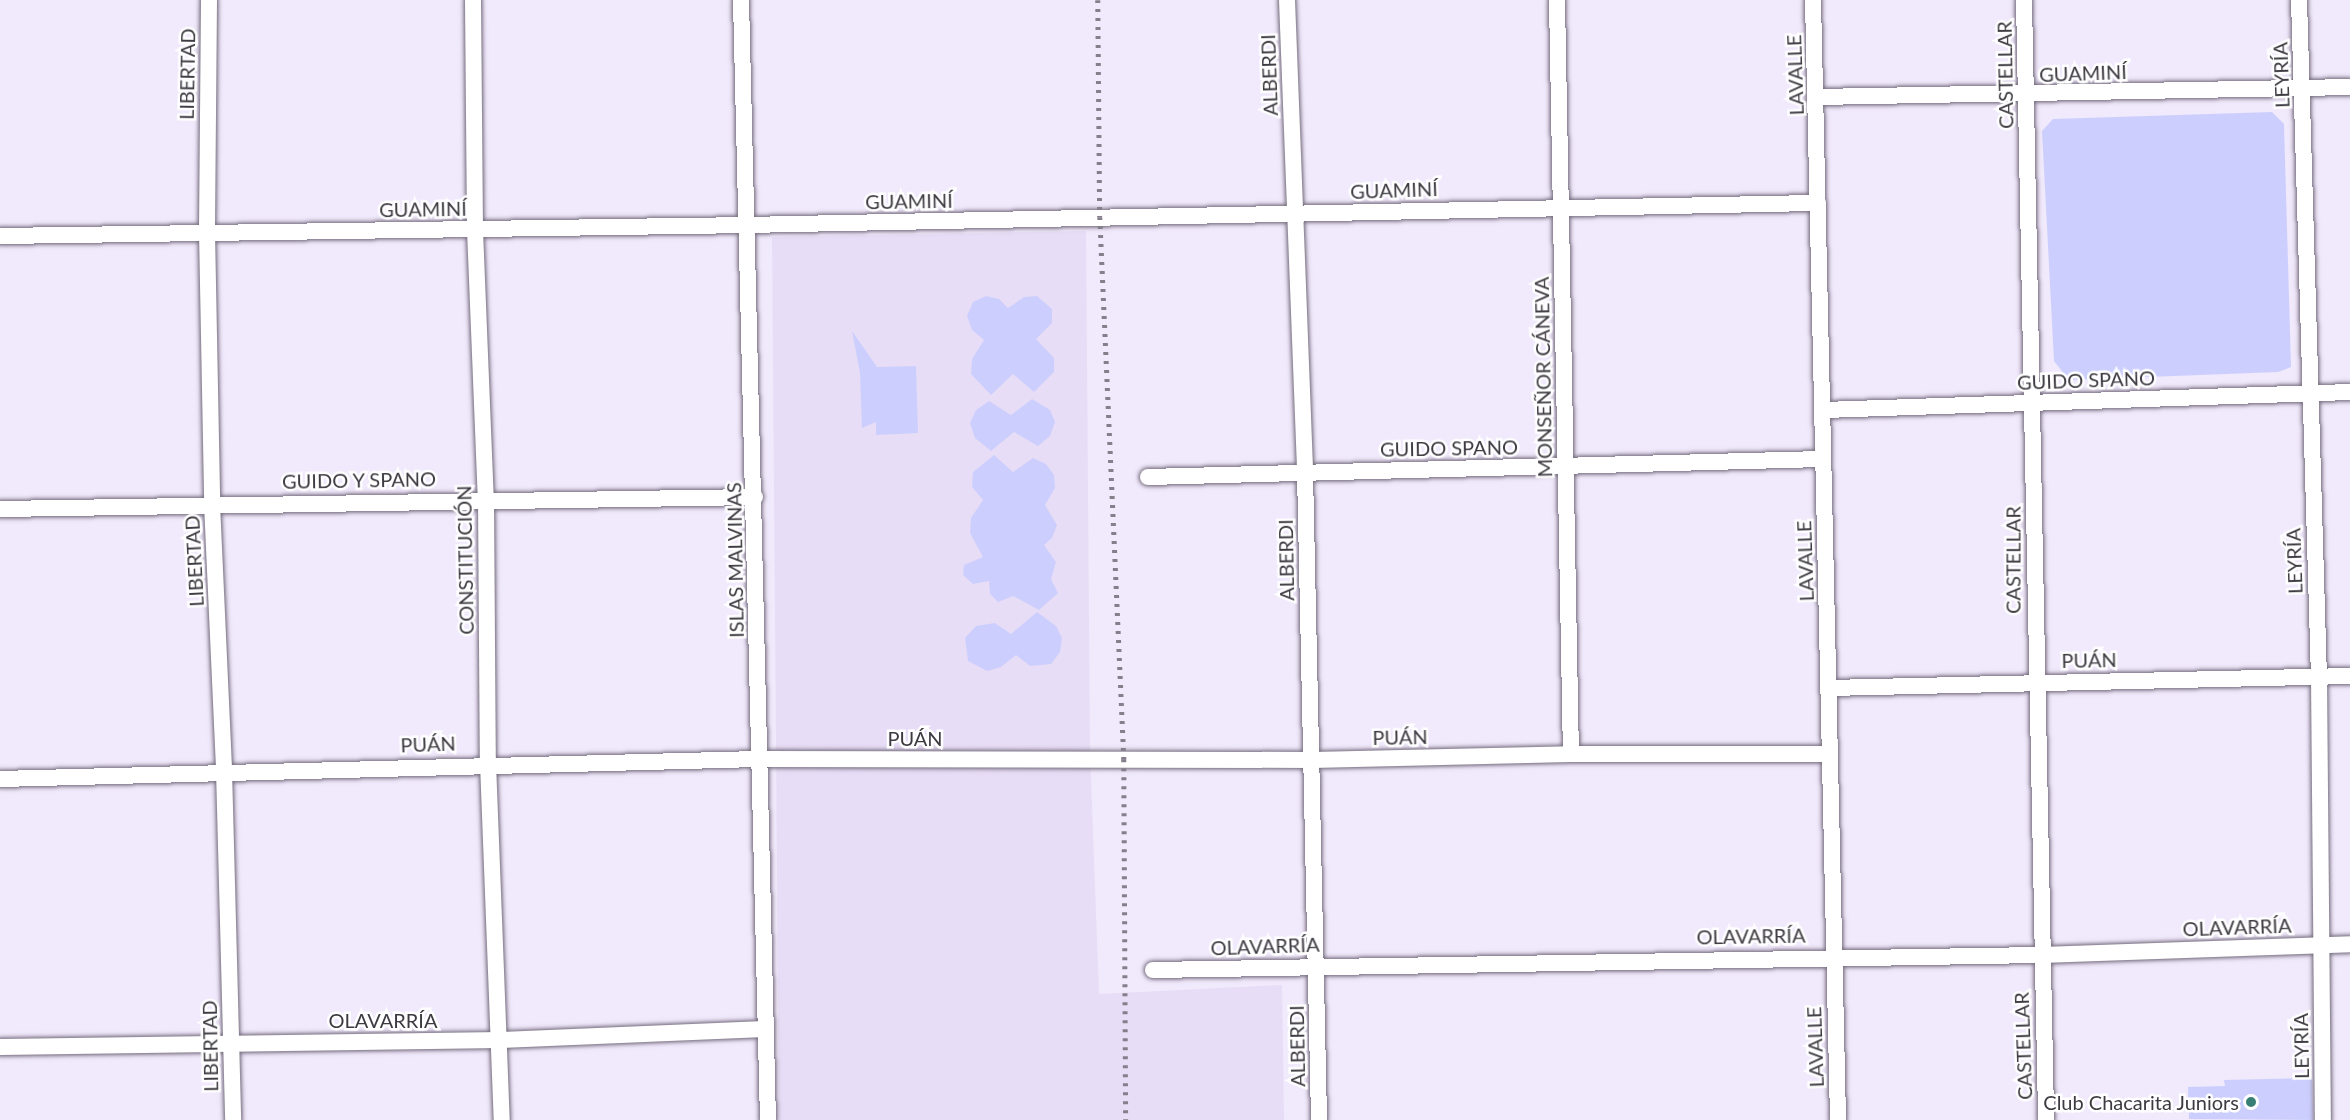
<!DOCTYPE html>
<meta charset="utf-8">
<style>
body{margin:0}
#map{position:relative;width:2350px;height:1120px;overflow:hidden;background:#f1e9fc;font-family:Lato,sans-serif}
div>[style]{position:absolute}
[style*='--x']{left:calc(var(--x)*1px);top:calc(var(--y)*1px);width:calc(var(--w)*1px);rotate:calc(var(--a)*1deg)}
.built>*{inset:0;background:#e8ddf6}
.building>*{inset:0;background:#cccffd}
.roads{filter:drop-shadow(0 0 2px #746c7d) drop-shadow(0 0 2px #746c7d)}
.street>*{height:16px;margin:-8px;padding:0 8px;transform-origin:8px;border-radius:8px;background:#fff}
.rail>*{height:4.5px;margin-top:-2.25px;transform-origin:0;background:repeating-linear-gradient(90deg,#847f8b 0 3px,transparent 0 9px)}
.dots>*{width:16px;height:16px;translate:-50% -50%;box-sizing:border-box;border:3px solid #fff;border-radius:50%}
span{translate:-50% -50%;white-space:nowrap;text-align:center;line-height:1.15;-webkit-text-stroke:5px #fff;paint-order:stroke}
.street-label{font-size:20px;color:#3d3a41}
.poi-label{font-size:20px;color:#3d3a41}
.right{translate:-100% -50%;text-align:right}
</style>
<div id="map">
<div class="built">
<i style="clip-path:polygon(1086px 231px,1090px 752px,1099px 994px,1282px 985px,1284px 1120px,779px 1120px,772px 237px)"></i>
</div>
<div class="building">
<i style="clip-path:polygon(2272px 112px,2284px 124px,2291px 367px,2278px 372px,2069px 380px,2054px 361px,2042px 131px,2053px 119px)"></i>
<i style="clip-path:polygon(986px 296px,999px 299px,1008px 308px,1024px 297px,1037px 296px,1052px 309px,1052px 323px,1036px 339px,1054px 358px,1054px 372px,1034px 392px,1013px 374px,991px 395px,971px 374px,972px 359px,984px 340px,972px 330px,967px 316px,973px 302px)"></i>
<i style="clip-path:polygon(852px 331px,877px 367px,916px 366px,918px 433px,876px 435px,876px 422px,862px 428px,860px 373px)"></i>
<i style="clip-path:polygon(1032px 399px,1050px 410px,1055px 422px,1050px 436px,1038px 446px,1014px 432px,991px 451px,975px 438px,970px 423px,976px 410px,989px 401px,1011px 415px)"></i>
<i style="clip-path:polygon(994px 455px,1013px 472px,1033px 458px,1046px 464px,1054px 475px,1055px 488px,1045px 505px,1057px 525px,1052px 538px,1044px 545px,1056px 562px,1051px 579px,1058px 593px,1039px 610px,1013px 596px,998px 602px,990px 594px,989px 581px,973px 584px,963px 575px,964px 565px,983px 557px,970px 533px,971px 518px,983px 500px,972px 487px,973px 472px)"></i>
<i style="clip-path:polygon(1037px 612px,1056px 626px,1062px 638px,1060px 652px,1051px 664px,1030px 666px,1016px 655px,1001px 667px,987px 671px,968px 661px,965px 638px,976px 626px,995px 623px,1011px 634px)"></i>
<i style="clip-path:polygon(2312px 1078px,2313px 1120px,2189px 1119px,2188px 1087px,2225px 1086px,2224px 1080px)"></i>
</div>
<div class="roads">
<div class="street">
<i style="--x:209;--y:0;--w:232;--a:90.5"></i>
<i style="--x:207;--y:232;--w:272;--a:88.9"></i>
<i style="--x:212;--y:504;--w:266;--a:87.4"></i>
<i style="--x:224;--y:770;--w:350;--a:88.5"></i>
<i style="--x:473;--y:0;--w:230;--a:89.5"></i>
<i style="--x:475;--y:230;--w:270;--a:87.7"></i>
<i style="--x:486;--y:500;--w:263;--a:89.6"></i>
<i style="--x:488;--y:763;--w:357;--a:87.8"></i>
<i style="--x:741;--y:0;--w:1120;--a:88.62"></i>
<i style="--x:1287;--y:0;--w:472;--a:87.8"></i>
<i style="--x:1305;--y:472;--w:648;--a:88.76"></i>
<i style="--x:1557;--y:0;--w:754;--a:88.94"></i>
<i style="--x:1813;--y:0;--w:1120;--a:88.72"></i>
<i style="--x:2024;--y:0;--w:1120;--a:88.87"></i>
<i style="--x:2299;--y:0;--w:677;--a:88.31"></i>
<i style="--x:2319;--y:677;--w:443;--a:89.5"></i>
<i style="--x:1817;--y:97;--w:533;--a:-1.07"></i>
<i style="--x:0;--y:236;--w:746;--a:-0.84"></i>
<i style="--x:746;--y:225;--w:1072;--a:-1.18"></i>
<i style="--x:1824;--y:410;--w:526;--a:-1.96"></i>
<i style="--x:1148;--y:477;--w:675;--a:-1.53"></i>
<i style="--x:0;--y:509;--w:755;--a:-0.91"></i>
<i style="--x:1829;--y:688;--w:521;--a:-1.32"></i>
<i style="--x:0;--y:779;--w:760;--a:-1.51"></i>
<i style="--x:760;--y:759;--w:552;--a:0.1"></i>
<i style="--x:1312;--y:760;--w:259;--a:-1.3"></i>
<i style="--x:1571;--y:754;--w:258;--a:0"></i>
<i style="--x:1153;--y:970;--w:889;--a:-0.97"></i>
<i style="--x:2042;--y:955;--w:308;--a:-2"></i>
<i style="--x:0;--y:1047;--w:501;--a:-0.8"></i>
<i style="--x:501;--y:1040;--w:264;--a:-2.4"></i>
</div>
</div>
<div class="rail">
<i style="--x:1098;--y:0;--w:217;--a:89.5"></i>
<i style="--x:1100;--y:217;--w:543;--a:87.46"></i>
<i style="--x:1124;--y:759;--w:361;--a:89.7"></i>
</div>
<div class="dots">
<i style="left:2251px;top:1102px;background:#3a7f75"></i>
</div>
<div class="street-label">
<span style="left:2083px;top:73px;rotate:-2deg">GUAMINÍ</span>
<span style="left:187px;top:74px;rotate:-89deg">LIBERTAD</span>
<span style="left:1269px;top:75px;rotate:-92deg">ALBERDI</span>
<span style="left:1795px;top:75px;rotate:-92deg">LAVALLE</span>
<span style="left:2005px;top:75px;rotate:-91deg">CASTELLAR</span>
<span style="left:2281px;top:75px;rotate:-92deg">LEYRÍA</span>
<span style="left:1394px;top:190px;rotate:-2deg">GUAMINÍ</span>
<span style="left:909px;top:201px;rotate:-1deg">GUAMINÍ</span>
<span style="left:423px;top:209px;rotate:-1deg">GUAMINÍ</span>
<span style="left:1543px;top:377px;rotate:-91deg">MONSEÑOR CÁNEVA</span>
<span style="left:2086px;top:380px;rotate:-2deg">GUIDO SPANO</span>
<span style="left:1449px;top:448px;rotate:-1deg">GUIDO SPANO</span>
<span style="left:359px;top:480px;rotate:-1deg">GUIDO Y SPANO</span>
<span style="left:465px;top:560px;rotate:-91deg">CONSTITUCIÓN</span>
<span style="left:735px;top:560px;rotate:-91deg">ISLAS MALVINAS</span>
<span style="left:1286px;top:560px;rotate:-91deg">ALBERDI</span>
<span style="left:2013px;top:560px;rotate:-90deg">CASTELLAR</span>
<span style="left:194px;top:561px;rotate:-93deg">LIBERTAD</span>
<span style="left:1805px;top:561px;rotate:-92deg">LAVALLE</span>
<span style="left:2294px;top:561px;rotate:-92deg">LEYRÍA</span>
<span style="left:2089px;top:660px;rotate:-1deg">PUÁN</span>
<span style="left:1400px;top:737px;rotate:-1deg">PUÁN</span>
<span style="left:915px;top:738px">PUÁN</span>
<span style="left:428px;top:744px;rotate:-2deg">PUÁN</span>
<span style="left:2237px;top:927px;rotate:-2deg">OLAVARRÍA</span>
<span style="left:1751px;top:936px;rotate:-1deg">OLAVARRÍA</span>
<span style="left:1265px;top:946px;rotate:-2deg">OLAVARRÍA</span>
<span style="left:383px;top:1020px">OLAVARRÍA</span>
<span style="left:210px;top:1046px;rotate:-91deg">LIBERTAD</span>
<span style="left:1297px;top:1046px;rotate:-91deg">ALBERDI</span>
<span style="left:2023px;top:1046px;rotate:-92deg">CASTELLAR</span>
<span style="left:2301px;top:1046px;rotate:-91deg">LEYRÍA</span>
<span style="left:1815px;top:1047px;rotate:-92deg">LAVALLE</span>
</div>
<div class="poi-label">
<span class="right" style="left:2239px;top:1102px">Club Chacarita Juniors</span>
</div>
</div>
